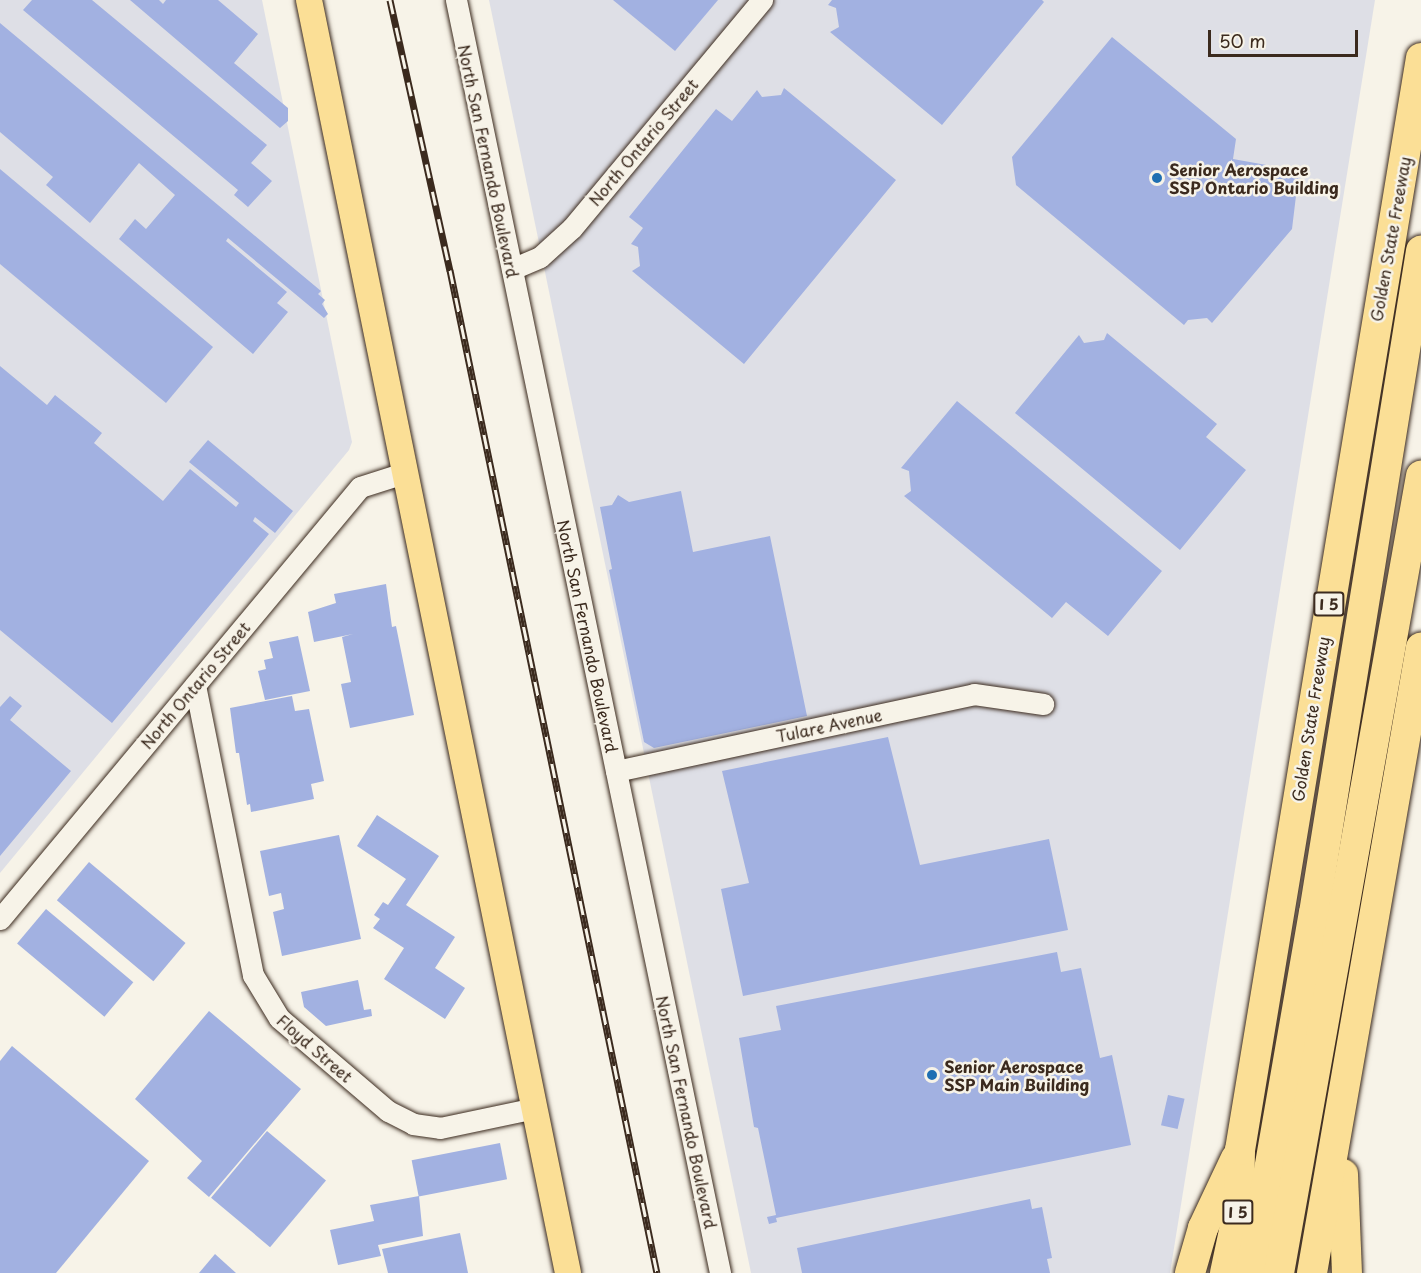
<!DOCTYPE html>
<style>
body{margin:0}
#map{position:relative;width:1421px;height:1273px;overflow:hidden;background:#f7f3e8;font-family:"Playpen Sans",sans-serif}
div>[style]{position:absolute}
[style*='--x']{left:calc(var(--x)*1px);top:calc(var(--y)*1px);width:calc(var(--w)*1px);rotate:calc(var(--a)*1deg)}
.built>*{inset:0;background:#dedfe6}
.building>*{inset:0;background:#a2b1e1;transform-origin:0 0}
.roads{filter:drop-shadow(0 0 2px #3b2a1e) drop-shadow(0 0 2px #3b2a1e)}
.minor>*{height:21px;margin:-10.5px;padding:0 10.5px;transform-origin:10.5px;border-radius:10.5px;background:#f7f3e8}
.major>*{height:26px;margin:-13px;padding:0 13px;transform-origin:13px;border-radius:13px;background:#fbdf96}
.highway>*{height:30px;margin:-15px;padding:0 15px;transform-origin:15px;border-radius:15px;background:#fbdf96}
.rail>*{height:7px;margin-top:-3.5px;transform-origin:0;background:repeating-linear-gradient(90deg,#f7f3e8 0 14px,#3b2a1e 0 28px);box-sizing:border-box;border-block:2px solid #3b2a1e}
.dots>*{width:16px;height:16px;translate:-50% -50%;box-sizing:border-box;border:3px solid #f7f3e8;border-radius:50%}
span{translate:-50% -50%;white-space:nowrap;text-align:center;line-height:1.15;-webkit-text-stroke:5px #f7f3e8;paint-order:stroke}
.shield-label span{padding:2px 4px;background:#f7f3e8;border:2px solid;border-radius:4px;-webkit-text-stroke-width:0}
.shield-label{font-size:15px;color:#3b2a1e;font-weight:700}
.street-label{font-size:16px;color:#3b2a1e}
.poi-label{font-size:16px;color:#3b2a1e;font-weight:700}
.left{translate:0 -50%;text-align:left}
.scale{position:absolute;left:1208px;top:30px;width:150px;height:27px;box-sizing:border-box;border:3px solid #3b2a1e;border-top:0;padding-left:8px;font-size:18px;line-height:21px;white-space:nowrap;color:#3b2a1e;-webkit-text-stroke:4px #f7f3e8;paint-order:stroke}
</style>
<div id="map">
<div class="built">
<i style="clip-path:polygon(0 0,262px 0,352px 442px,349px 450px,0 873px)"></i>
<i style="clip-path:polygon(489px 0,1375px 0,1170px 1273px,751px 1273px)"></i>
</div>
<div class="building">
<i style="clip-path:polygon(32px 0,92px 0,267px 145px,251px 163px,272px 181px,248px 207px,234px 195px,238px 190px,23px 10px)"></i>
<i style="clip-path:polygon(130px 0,159px 0,163px 4px,166px 0,218px 0,258px 34px,234px 63px,288px 108px,288px 121px,280px 128px)"></i>
<i style="clip-path:polygon(613px 0,718px 0,675px 51px)"></i>
<i style="clip-path:polygon(832px 0,1042px 0,1044px 2px,942px 125px,830px 32px,839px 27px,836px 8px,828px 5px)"></i>
<i style="clip-path:polygon(0 23px,321px 291px,318px 294px,325px 300px,322px 304px,328px 314px,324px 318px,228px 238px,226px 241px,287px 292px,277px 303px,288px 312px,253px 354px,119px 239px,135px 219px,146px 229px,175px 195px,139px 163px,90px 223px,46px 185px,53px 177px,0 132px)"></i>
<i style="clip-path:polygon(1112px 37px,1236px 139px,1233px 159px,1299px 171px,1292px 229px,1212px 323px,1207px 318px,1188px 320px,1184px 325px,1016px 185px,1012px 157px)"></i>
<i style="clip-path:polygon(784px 88px,896px 180px,744px 364px,632px 271px,640px 266px,638px 247px,631px 244px,643px 228px,629px 217px,716px 109px,732px 121px,757px 90px,762px 97px,781px 95px)"></i>
<i style="clip-path:polygon(0 169px,213px 347px,166px 403px,0 264px)"></i>
<i style="clip-path:polygon(1107px 333px,1217px 424px,1206px 437px,1246px 470px,1180px 550px,1015px 413px,1079px 335px,1084px 343px,1104px 340px)"></i>
<i style="clip-path:polygon(0 366px,47px 405px,55px 395px,102px 433px,94px 443px,163px 501px,190px 469px,236px 507px,239px 503px,189px 462px,208px 440px,293px 511px,275px 533px,255px 517px,253px 521px,269px 534px,112px 723px,0 630px)"></i>
<i style="clip-path:polygon(957px 401px,1162px 571px,1108px 636px,1066px 602px,1052px 618px,904px 496px,911px 491px,909px 471px,901px 468px)"></i>
<i style="clip-path:polygon(681px 491px,693px 552px,770px 536px,807px 716px,654px 748px,644px 742px,609px 570px,612px 569px,600px 507px,612px 505px,618px 495px,629px 502px)"></i>
<i style="clip-path:polygon(386px 584px,392px 627px,396px 626px,414px 715px,350px 728px,341px 684px,351px 682px,342px 637px,353px 634px,314px 642px,308px 612px,336px 603px,334px 594px)"></i>
<i style="clip-path:polygon(298px 636px,310px 691px,265px 700px,258px 671px,266px 669px,264px 660px,273px 658px,269px 642px)"></i>
<i style="clip-path:polygon(10px 696px,22px 706px,10px 720px,71px 771px,0 856px,0 707px)"></i>
<i style="clip-path:polygon(292px 696px,295px 711px,309px 709px,324px 781px,311px 784px,314px 799px,251px 812px,250px 804px,247px 805px,239px 753px,236px 753px,230px 708px)"></i>
<i style="clip-path:polygon(888px 737px,920px 865px,1049px 839px,1068px 930px,743px 996px,721px 889px,749px 883px,722px 771px)"></i>
<i style="clip-path:polygon(377px 815px,439px 856px,406px 905px,455px 937px,435px 968px,465px 988px,445px 1019px,384px 979px,404px 948px,373px 928px,380px 919px,374px 915px,383px 902px,388px 905px,406px 879px,357px 846px)"></i>
<i style="clip-path:polygon(339px 835px,361px 939px,282px 956px,273px 912px,284px 909px,281px 893px,269px 896px,260px 851px)"></i>
<i style="left:89px;top:862px;width:126px;height:50px;rotate:40deg"></i>
<i style="left:46px;top:909px;width:114px;height:45px;rotate:40deg"></i>
<i style="clip-path:polygon(1057px 952px,1061px 972px,1081px 968px,1100px 1058px,1112px 1055px,1131px 1145px,776px 1218px,777px 1222px,769px 1224px,767px 1217px,776px 1215px,758px 1128px,754px 1127px,739px 1038px,781px 1030px,776px 1006px)"></i>
<i style="clip-path:polygon(358px 980px,364px 1010px,371px 1009px,372px 1016px,326px 1026px,304px 1007px,301px 992px)"></i>
<i style="clip-path:polygon(209px 1011px,301px 1089px,209px 1197px,187px 1178px,202px 1161px,135px 1099px)"></i>
<i style="clip-path:polygon(12px 1046px,149px 1161px,56px 1273px,0 1273px,0 1061px)"></i>
<i style="left:1168px;top:1095px;width:17px;height:31px;rotate:13deg"></i>
<i style="left:267px;top:1131px;width:77px;height:87px;rotate:40deg"></i>
<i style="left:500px;top:1143px;width:37px;height:90px;rotate:79deg"></i>
<i style="clip-path:polygon(419px 1196px,423px 1236px,378px 1245px,381px 1256px,338px 1265px,330px 1230px,374px 1221px,370px 1205px)"></i>
<i style="clip-path:polygon(1030px 1199px,1032px 1209px,1042px 1207px,1052px 1258px,1047px 1259px,1050px 1273px,802px 1273px,797px 1248px)"></i>
<i style="clip-path:polygon(460px 1233px,468px 1273px,388px 1273px,382px 1249px)"></i>
<i style="clip-path:polygon(215px 1254px,236px 1273px,199px 1273px)"></i>
</div>
<div class="roads">
<div class="minor">
<i style="--x:456;--y:0;--w:1300;--a:78.28"></i>
<i style="--x:512;--y:269;--w:30;--a:-23"></i>
<i style="--x:540;--y:257;--w:43;--a:-42.2"></i>
<i style="--x:572;--y:228;--w:297;--a:-50.2"></i>
<i style="--x:195;--y:685;--w:296;--a:78.7"></i>
<i style="--x:253;--y:975;--w:50;--a:58.8"></i>
<i style="--x:279;--y:1018;--w:143;--a:40.5"></i>
<i style="--x:388;--y:1111;--w:28;--a:27"></i>
<i style="--x:413;--y:1124;--w:27;--a:8"></i>
<i style="--x:440;--y:1128;--w:97;--a:-11.9"></i>
<i style="--x:616;--y:771;--w:366;--a:-12.1"></i>
<i style="--x:974;--y:694;--w:70;--a:8.2"></i>
<i style="--x:0;--y:919;--w:562;--a:-50.19"></i>
<i style="--x:360;--y:487;--w:46;--a:-17.7"></i>
</div>
<div class="major">
<i style="--x:309;--y:0;--w:1299;--a:78.5"></i>
</div>
<div class="highway">
<i style="--x:1343;--y:1174;--w:99;--a:87.7"></i>
<i style="--x:1190;--y:1273;--w:47;--a:-73.9"></i>
<i style="--x:1203;--y:1228;--w:77;--a:-64.8"></i>
<i style="--x:1225;--y:1273;--w:67;--a:-78"></i>
<i style="--x:1239;--y:1207;--w:57;--a:-89"></i>
<i style="--x:1240;--y:1150;--w:1107;--a:-80.59"></i>
<i style="--x:1251;--y:1273;--w:365;--a:-80.1"></i>
<i style="--x:1314;--y:913;--w:671;--a:-80.82"></i>
<i style="--x:1279;--y:1273;--w:810;--a:-79.9"></i>
<i style="--x:1312;--y:1273;--w:635;--a:-80.12"></i>
</div>
</div>
<div class="rail">
<i style="--x:390;--y:0;--w:277;--a:77.5"></i>
<i style="--x:450;--y:270;--w:1024;--a:78.34"></i>
</div>
<div class="dots">
<i style="left:1157px;top:178px;background:#1f6fb2"></i>
<i style="left:932px;top:1075px;background:#1f6fb2"></i>
</div>
<div class="shield-label">
<span style="left:1329px;top:604px">I 5</span>
<span style="left:1238px;top:1212px">I 5</span>
</div>
<div class="street-label">
<span style="left:643px;top:142px;rotate:-50deg">North Ontario Street</span>
<span style="left:489px;top:161px;rotate:78deg">North San Fernando Boulevard</span>
<span style="left:1390px;top:239px;rotate:-80deg">Golden State Freeway</span>
<span style="left:588px;top:636px;rotate:78deg">North San Fernando Boulevard</span>
<span style="left:195px;top:685px;rotate:-50deg">North Ontario Street</span>
<span style="left:1310px;top:719px;rotate:-81deg">Golden State Freeway</span>
<span style="left:829px;top:725px;rotate:-12deg">Tulare Avenue</span>
<span style="left:315px;top:1048px;rotate:41deg">Floyd Street</span>
<span style="left:687px;top:1112px;rotate:78deg">North San Fernando Boulevard</span>
</div>
<div class="poi-label">
<span class="left" style="left:1169px;top:178px">Senior Aerospace<br>SSP Ontario Building</span>
<span class="left" style="left:944px;top:1075px">Senior Aerospace<br>SSP Main Building</span>
</div>
<div class="scale">50 m</div>
</div>
